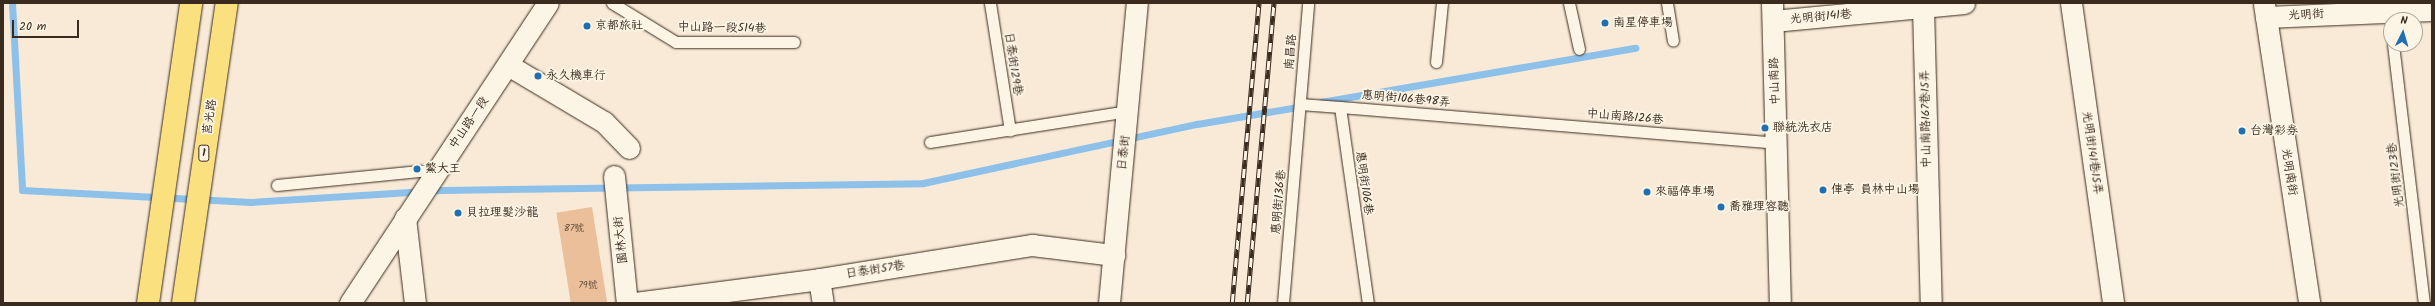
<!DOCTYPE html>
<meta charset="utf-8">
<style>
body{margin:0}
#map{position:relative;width:2435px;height:306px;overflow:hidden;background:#f8ead6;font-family:Kalam,"LXGW WenKai TC",sans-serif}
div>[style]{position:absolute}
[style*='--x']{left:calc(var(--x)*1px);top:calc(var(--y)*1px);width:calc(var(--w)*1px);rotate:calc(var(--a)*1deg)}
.stream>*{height:7px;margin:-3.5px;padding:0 3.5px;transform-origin:3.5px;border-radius:3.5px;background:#8dc1ea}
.building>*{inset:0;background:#eabf9a;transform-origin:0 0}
.roads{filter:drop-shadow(0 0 1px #3b2a1e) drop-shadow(0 0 1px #3b2a1e)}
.lane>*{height:11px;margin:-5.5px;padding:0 5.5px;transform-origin:5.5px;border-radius:5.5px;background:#fcf5e5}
.street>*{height:21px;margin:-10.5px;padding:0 10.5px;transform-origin:10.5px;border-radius:10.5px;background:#fcf5e5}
.primary>*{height:22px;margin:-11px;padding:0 11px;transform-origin:11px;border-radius:11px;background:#fbe080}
.rail>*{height:4.5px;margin-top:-2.25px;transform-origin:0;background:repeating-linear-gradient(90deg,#fcf5e5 0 9px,#3b2a1e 0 18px);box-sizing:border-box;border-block:1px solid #3b2a1e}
.dots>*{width:11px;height:11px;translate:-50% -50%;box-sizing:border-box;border:2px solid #fcf5e5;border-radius:50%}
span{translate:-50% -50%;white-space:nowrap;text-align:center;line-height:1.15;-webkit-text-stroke:3.5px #fcf5e5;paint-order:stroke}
.number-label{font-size:10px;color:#674f3d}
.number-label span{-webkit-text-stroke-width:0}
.shield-label span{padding:1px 3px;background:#fcf5e5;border:1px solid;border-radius:3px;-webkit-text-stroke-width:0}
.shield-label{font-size:11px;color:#3b2a1e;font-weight:700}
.street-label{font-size:12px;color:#3b2a1e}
.poi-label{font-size:12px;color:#3b2a1e}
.left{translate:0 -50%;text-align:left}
.frame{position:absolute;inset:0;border:4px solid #3b2a1e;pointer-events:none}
.north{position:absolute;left:2383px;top:12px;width:40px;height:40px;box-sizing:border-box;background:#fcf5e5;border:1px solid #afa495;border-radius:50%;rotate:5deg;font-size:11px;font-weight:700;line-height:16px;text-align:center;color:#3b2a1e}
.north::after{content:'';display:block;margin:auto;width:14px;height:18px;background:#1f6fb2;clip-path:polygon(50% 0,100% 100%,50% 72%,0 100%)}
.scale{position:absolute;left:12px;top:20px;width:67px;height:18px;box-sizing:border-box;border:2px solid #3b2a1e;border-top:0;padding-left:5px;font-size:12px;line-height:14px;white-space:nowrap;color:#3b2a1e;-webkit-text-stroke:3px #fcf5e5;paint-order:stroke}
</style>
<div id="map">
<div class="stream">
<i style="--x:12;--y:3;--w:187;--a:86.9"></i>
<i style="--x:22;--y:190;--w:229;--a:3"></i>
<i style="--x:251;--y:202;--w:191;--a:-3.6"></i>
<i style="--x:442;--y:190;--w:481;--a:-0.8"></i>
<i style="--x:923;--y:183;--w:280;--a:-12.2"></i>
<i style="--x:1197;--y:124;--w:108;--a:-9.6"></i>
<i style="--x:1321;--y:102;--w:319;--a:-9.8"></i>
</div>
<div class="building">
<i style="left:592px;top:207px;width:97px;height:36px;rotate:81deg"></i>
</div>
<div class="roads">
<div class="lane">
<i style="--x:612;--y:3;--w:75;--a:31.4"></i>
<i style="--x:676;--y:42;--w:118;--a:0"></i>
<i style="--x:990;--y:3;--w:129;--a:81.1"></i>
<i style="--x:1569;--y:3;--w:47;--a:77.7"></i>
<i style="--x:1667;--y:3;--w:38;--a:81"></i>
<i style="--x:2393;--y:44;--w:261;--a:83.2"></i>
<i style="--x:1436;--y:62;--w:59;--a:-84.2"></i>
<i style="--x:1300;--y:104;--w:40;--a:4.3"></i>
<i style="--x:1340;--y:107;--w:198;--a:81.9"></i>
<i style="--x:1340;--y:107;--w:438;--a:4.7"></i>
<i style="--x:930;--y:142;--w:200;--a:-8.9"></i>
<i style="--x:277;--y:185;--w:163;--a:-5.6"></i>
<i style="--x:1283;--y:303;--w:301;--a:-85.2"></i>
</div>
<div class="street">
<i style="--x:1772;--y:3;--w:300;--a:88.5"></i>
<i style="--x:2071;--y:3;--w:303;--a:82"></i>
<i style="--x:2264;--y:4;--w:13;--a:81"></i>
<i style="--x:2266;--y:17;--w:166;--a:-2.4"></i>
<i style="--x:1923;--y:7;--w:296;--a:88.5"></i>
<i style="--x:2266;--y:17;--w:289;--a:81.4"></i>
<i style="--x:1773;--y:21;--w:192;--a:-5.4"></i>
<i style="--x:508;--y:65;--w:112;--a:30.7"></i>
<i style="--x:604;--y:122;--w:36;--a:46"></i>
<i style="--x:614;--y:176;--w:128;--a:84.2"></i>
<i style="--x:405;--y:218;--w:86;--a:83.3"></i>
<i style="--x:819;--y:279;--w:24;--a:81"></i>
<i style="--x:350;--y:303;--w:359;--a:-56.6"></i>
<i style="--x:635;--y:303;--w:186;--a:-7.4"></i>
<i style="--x:819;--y:279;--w:216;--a:-9.1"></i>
<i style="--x:1032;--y:245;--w:83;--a:7"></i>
<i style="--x:1109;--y:303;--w:301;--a:-84.7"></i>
</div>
<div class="primary">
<i style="--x:148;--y:303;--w:303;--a:-81.8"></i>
<i style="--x:183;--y:303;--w:303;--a:-81.7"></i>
</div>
</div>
<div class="rail">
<i style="--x:1232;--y:303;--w:301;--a:-84.9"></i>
<i style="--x:1247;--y:303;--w:301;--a:-84.9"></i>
</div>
<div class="dots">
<i style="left:1605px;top:23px;background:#1f6fb2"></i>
<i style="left:587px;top:26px;background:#1f6fb2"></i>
<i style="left:538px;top:76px;background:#1f6fb2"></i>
<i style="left:1765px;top:128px;background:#1f6fb2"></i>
<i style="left:2242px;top:131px;background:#1f6fb2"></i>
<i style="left:417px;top:169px;background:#1f6fb2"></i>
<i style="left:1823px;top:190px;background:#1f6fb2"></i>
<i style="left:1647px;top:192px;background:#1f6fb2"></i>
<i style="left:1721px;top:207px;background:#1f6fb2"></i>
<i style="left:458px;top:213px;background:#1f6fb2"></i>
</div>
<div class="number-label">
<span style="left:574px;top:229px">87號</span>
<span style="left:588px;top:286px">79號</span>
</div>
<div class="shield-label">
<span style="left:204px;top:153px">1</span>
</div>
<div class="street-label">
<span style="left:2306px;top:15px;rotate:-3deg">光明街</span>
<span style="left:1821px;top:17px;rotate:-5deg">光明街141巷</span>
<span style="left:722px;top:28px;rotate:1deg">中山路一段514巷</span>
<span style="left:1291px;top:52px;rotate:-85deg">南昌路</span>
<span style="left:1013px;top:64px;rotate:81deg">日泰街129巷</span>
<span style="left:1775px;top:81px;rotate:-92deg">中山南路</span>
<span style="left:1406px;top:99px;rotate:5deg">惠明街106巷98弄</span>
<span style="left:210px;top:117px;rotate:-82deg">莒光路</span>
<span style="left:1625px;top:117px;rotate:5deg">中山南路126巷</span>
<span style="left:1926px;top:119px;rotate:-91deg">中山南路167巷15弄</span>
<span style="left:469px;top:123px;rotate:-56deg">中山路一段</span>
<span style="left:1124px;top:153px;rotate:-84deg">日泰街</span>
<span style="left:2092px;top:153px;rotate:82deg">光明街141巷15弄</span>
<span style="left:2289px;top:172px;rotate:81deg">光明南街</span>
<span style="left:2396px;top:175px;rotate:-97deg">光明街123巷</span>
<span style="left:1364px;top:183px;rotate:82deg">惠明街106巷</span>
<span style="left:1279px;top:202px;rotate:-85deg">惠明街136巷</span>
<span style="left:621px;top:240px;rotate:-96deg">園林大街</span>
<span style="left:875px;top:270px;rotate:-9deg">日泰街57巷</span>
</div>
<div class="poi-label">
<span class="left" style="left:1613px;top:23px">南星停車場</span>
<span class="left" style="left:595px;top:26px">京都旅社</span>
<span class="left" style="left:546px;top:76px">永久機車行</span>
<span class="left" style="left:1773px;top:128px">聯統洗衣店</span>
<span class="left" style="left:2250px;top:131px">台灣彩券</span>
<span class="left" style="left:425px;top:169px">鱉大王</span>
<span class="left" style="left:1831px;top:190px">俥亭 員林中山場</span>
<span class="left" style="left:1655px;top:192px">來福停車場</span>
<span class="left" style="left:1729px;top:207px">喬雅理容聽</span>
<span class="left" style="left:466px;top:213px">貝拉理髮沙龍</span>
</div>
<div class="frame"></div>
<div class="north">N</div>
<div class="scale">20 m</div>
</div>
